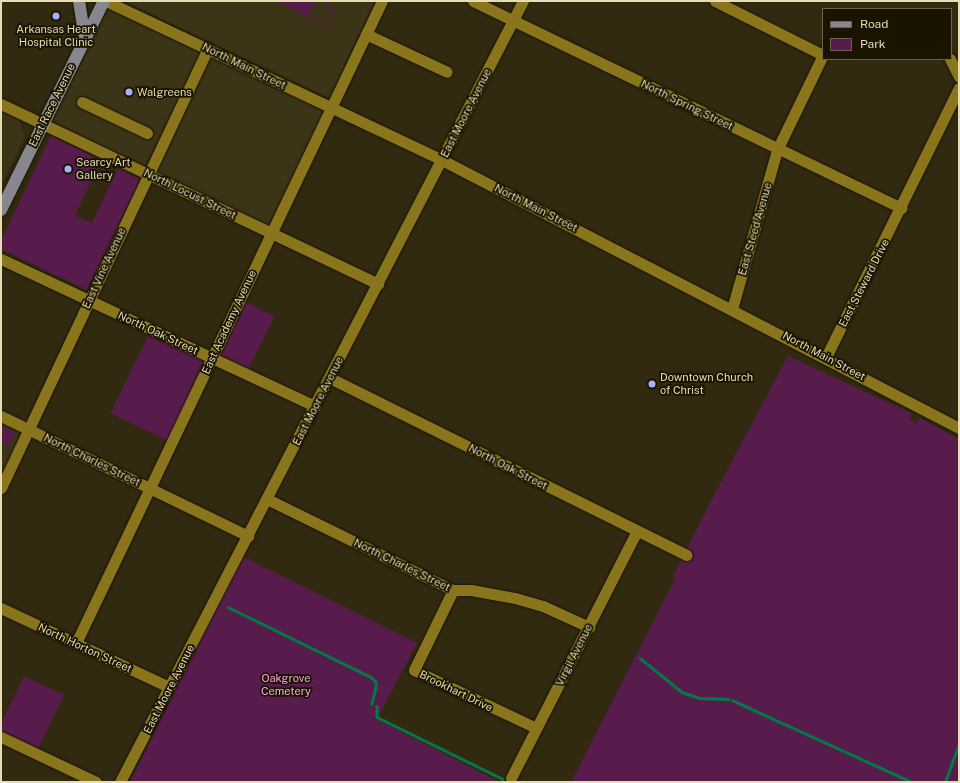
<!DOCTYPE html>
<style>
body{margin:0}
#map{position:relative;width:960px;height:783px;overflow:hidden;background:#312a10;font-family:"Public Sans",sans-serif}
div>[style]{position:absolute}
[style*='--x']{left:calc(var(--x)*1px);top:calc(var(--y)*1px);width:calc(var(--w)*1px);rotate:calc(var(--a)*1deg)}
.built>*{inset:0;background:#3b3416;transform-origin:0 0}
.green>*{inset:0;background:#581c4c;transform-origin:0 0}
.stream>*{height:2.5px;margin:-1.25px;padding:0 1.25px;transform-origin:1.25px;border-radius:1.25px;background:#027a48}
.roads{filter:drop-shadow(0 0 1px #191300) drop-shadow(0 0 1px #191300)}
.minor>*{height:11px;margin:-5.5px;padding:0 5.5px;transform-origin:5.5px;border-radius:5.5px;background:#89761c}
.major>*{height:12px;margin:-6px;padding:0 6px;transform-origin:6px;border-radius:6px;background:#888790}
.dots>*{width:11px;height:11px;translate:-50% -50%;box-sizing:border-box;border:2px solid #191300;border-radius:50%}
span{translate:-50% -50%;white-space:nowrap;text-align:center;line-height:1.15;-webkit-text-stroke:3.5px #191300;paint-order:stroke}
.poi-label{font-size:11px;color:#e6ddb5}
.left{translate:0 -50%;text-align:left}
.street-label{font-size:11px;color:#e6ddb5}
.park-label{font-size:11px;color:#f8a7e3}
.frame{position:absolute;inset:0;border:2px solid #e6ddb5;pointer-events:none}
.legend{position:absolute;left:822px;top:8px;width:130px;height:52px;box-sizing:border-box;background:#191300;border:1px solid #6b6448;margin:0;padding:5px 7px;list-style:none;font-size:12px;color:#e6ddb5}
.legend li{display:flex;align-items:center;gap:8px;height:20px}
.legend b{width:20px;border:1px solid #6b6448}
</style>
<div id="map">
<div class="built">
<i style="clip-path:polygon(124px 1px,375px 1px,329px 98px)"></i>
<i style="left:108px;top:8px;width:103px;height:126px;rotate:26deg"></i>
<i style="left:211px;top:56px;width:126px;height:130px;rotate:25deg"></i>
<i style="clip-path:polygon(1px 109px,18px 117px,25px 137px,1px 186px)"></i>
<i style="clip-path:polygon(1px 420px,23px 430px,1px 477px)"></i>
</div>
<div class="green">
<i style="clip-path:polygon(evenodd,276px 1px,325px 1px,331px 6px,333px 14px,326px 23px,318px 24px,310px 17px,276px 1px,319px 1px,328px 5px,331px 11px,328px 20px,321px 23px,314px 21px,310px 14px,311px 7px,319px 1px)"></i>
<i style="clip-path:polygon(51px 136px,101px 160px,75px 215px,92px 223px,118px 168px,140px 179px,87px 290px,1px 249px,1px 241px)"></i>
<i style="left:244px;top:301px;width:34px;height:59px;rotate:26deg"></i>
<i style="left:150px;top:332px;width:64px;height:90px;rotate:26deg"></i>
<i style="clip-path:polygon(788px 356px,911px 413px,910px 420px,916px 424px,920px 418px,959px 439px,959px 782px,571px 782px,675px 579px,673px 576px,715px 493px)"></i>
<i style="clip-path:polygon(1px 426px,15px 432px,9px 446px,1px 442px)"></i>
<i style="clip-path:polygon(242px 556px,417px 643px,377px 719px,500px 782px,130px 782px)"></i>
<i style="clip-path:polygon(24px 676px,64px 695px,37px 750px,1px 732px,1px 724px)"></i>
</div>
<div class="stream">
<i style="--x:228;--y:607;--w:159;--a:26.1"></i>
<i style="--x:371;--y:677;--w:7;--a:45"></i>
<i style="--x:376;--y:682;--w:6;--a:90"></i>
<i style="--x:376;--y:688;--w:16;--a:105"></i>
<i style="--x:640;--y:658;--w:54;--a:39"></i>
<i style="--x:682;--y:692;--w:18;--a:19"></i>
<i style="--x:699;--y:698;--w:29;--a:2"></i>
<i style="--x:732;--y:700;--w:198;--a:24.5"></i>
<i style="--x:377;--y:706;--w:11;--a:90"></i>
<i style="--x:377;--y:717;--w:140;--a:26.2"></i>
<i style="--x:945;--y:782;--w:40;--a:-69.8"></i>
</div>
<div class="roads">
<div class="minor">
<i style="--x:106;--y:1;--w:372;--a:25.3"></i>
<i style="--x:442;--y:160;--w:582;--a:27.4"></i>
<i style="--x:473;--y:1;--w:476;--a:25.8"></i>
<i style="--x:715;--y:1;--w:121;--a:26.6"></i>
<i style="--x:366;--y:34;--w:89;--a:25.1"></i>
<i style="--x:950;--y:59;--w:20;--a:63"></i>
<i style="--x:82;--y:102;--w:72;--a:25.5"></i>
<i style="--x:1;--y:104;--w:418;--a:25.5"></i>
<i style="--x:1;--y:259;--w:347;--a:25.1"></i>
<i style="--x:732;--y:309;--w:165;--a:-74.2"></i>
<i style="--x:777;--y:150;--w:106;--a:-64.2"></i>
<i style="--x:826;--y:357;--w:300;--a:-63.7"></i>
<i style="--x:330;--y:378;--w:398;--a:26.4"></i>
<i style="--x:1;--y:416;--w:275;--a:25.9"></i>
<i style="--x:1;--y:488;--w:486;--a:-64.8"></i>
<i style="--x:267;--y:499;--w:207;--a:26.1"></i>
<i style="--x:453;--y:590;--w:18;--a:0"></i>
<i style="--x:471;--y:590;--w:45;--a:10.3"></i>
<i style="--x:515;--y:598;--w:29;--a:16"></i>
<i style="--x:543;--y:606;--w:51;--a:24.5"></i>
<i style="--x:453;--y:590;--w:89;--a:116"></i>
<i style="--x:414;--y:670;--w:135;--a:25.4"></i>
<i style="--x:1;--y:608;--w:186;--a:25.2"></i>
<i style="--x:76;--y:643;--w:711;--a:-64.52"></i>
<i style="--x:1;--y:737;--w:105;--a:25.3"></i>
<i style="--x:511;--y:778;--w:277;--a:-63"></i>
<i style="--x:120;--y:782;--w:879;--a:-62.71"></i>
</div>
<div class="major">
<i style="--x:79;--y:1;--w:38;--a:81"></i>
<i style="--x:1;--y:210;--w:233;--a:-63.8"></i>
</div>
</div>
<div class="dots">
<i style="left:56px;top:16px;background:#a5b1fc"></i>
<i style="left:129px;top:92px;background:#a5b1fc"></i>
<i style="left:68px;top:169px;background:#a5b1fc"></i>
<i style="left:652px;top:384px;background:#a5b1fc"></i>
</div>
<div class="poi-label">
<span style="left:56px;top:36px">Arkansas Heart<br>Hospital Clinic</span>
<span class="left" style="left:137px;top:92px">Walgreens</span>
<span class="left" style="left:76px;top:169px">Searcy Art<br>Gallery</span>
<span class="left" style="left:660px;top:384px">Downtown Church<br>of Christ</span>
</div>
<div class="street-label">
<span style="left:244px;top:66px;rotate:26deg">North Main Street</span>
<span style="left:52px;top:105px;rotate:-64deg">East Race Avenue</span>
<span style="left:687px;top:105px;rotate:26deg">North Spring Street</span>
<span style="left:466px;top:113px;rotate:-63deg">East Moore Avenue</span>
<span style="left:190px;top:194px;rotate:26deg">North Locust Street</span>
<span style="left:536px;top:208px;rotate:27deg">North Main Street</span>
<span style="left:755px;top:229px;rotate:-74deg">East Steed Avenue</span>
<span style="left:104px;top:268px;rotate:-65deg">East Vine Avenue</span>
<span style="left:864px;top:283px;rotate:-63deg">East Steward Drive</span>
<span style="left:229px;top:322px;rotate:-65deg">East Academy Avenue</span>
<span style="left:158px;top:333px;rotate:25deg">North Oak Street</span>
<span style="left:824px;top:356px;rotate:28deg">North Main Street</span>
<span style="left:318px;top:401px;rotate:-63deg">East Moore Avenue</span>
<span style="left:92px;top:460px;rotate:26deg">North Charles Street</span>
<span style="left:508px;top:467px;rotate:27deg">North Oak Street</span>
<span style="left:402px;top:565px;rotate:26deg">North Charles Street</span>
<span style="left:85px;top:648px;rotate:25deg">North Horton Street</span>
<span style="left:574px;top:655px;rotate:-63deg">Virgil Avenue</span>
<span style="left:169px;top:689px;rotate:-63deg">East Moore Avenue</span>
<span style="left:456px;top:691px;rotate:26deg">Brookhart Drive</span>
</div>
<div class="park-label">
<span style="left:286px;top:685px">Oakgrove<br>Cemetery</span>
</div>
<div class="frame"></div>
<ul class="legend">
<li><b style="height:5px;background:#888790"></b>Road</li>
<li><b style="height:11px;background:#581c4c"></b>Park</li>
</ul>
</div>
